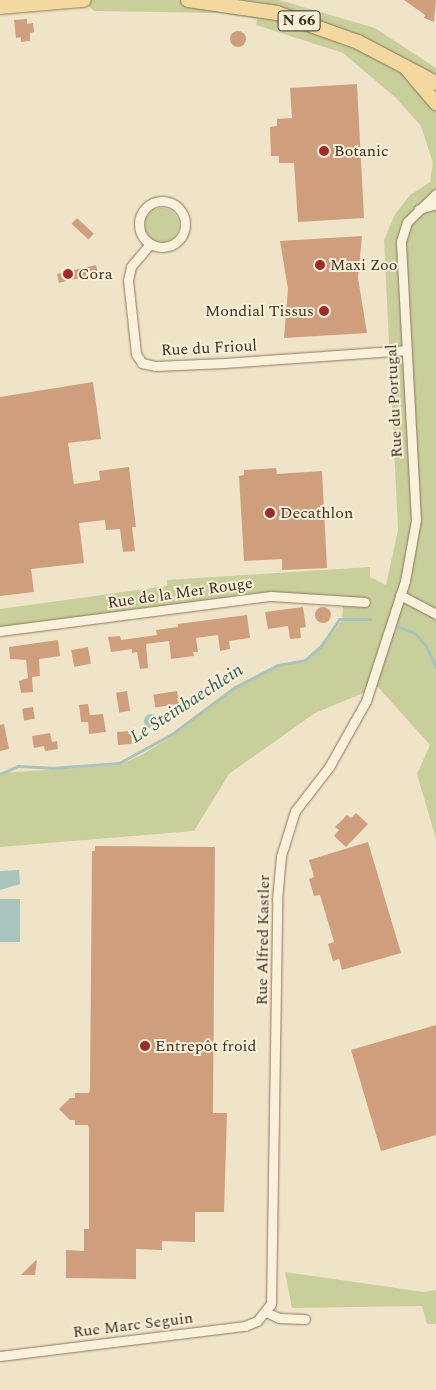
<!DOCTYPE html>
<meta charset="utf-8">
<style>
body{margin:0}
#map{position:relative;width:436px;height:1390px;overflow:hidden;background:#f0e4c8;font-family:Spectral,serif}
div>[style]{position:absolute}
[style*='--x']{left:calc(var(--x)*1px);top:calc(var(--y)*1px);width:calc(var(--w)*1px);rotate:calc(var(--a)*1deg)}
.green>*{inset:0;background:#c9cf9b}
.round{border-radius:50%}
.water>*{inset:0;background:#a9c4bc;transform-origin:0 0}
.stream>*{height:3px;margin:-1.5px;padding:0 1.5px;transform-origin:1.5px;border-radius:1.5px;background:#a9c4bc}
.building>*{inset:0;background:#cf9f7d;transform-origin:0 0}
.roads{filter:drop-shadow(0 0 1px #8d765c) drop-shadow(0 0 1px #8d765c)}
.minor>*{height:9px;margin:-4.5px;padding:0 4.5px;transform-origin:4.5px;border-radius:4.5px;background:#faf1dc}
.minor>.ring{margin:-4.5px;padding:0;box-sizing:content-box;background:none;border:9px solid #faf1dc;border-radius:50%}
.primary>*{height:14px;margin:-7px;padding:0 7px;transform-origin:7px;border-radius:7px;background:#f3d9a0}
.dots>*{width:14px;height:14px;translate:-50% -50%;box-sizing:border-box;border:2px solid #f7eed8;border-radius:50%}
span{translate:-50% -50%;white-space:nowrap;text-align:center;line-height:1.15;-webkit-text-stroke:4px #f7eed8;paint-order:stroke}
.shield-label span{padding:1px 4px;background:#f7eed8;border:1px solid;border-radius:4px;-webkit-text-stroke-width:0}
.shield-label{font-size:15px;color:#3d2e20;font-weight:700}
.poi-label{font-size:16px;color:#3d2e20}
.left{translate:0 -50%;text-align:left}
.right{translate:-100% -50%;text-align:right}
.street-label{font-size:16px;color:#3d2e20}
.water-label{font-size:18px;color:#2f5d5a;font-style:italic}
</style>
<div id="map">
<div class="green">
<i style="clip-path:polygon(83px 0,279px 0,375px 28px,436px 68px,436px 839px,417px 774px,430px 745px,378px 687px,315px 713px,229px 774px,194px 831px,0 847px,0 773px,120px 765px,141px 755px,173px 736px,236px 688px,277px 666px,306px 662px,322px 647px,342px 620px,344px 596px,269px 592px,0 627px,0 609px,167px 586px,167px 580px,370px 567px,370px 577px,386px 585px,398px 530px,384px 240px,395px 214px,410px 195px,430px 182px,433px 163px,421px 126px,396px 98px,343px 53px,256px 25px,257px 19px,221px 13px,94px 11px)"></i>
<i class="round" style="left:145px;top:208px;width:34px;height:34px"></i>
<i style="clip-path:polygon(285px 1272px,424px 1292px,436px 1290px,436px 1324px,427px 1324px,422px 1306px,292px 1308px)"></i>
</div>
<div class="water">
<i class="round" style="left:144px;top:714px;width:14px;height:14px"></i>
<i style="clip-path:polygon(19px 870px,20px 884px,0 890px,0 871px)"></i>
<i style="left:20px;top:899px;width:43px;height:20px;rotate:90deg"></i>
</div>
<div class="stream">
<i style="--x:399;--y:627;--w:17;--a:21"></i>
<i style="--x:415;--y:633;--w:17;--a:50"></i>
<i style="--x:426;--y:646;--w:23;--a:65"></i>
<i style="--x:0;--y:774;--w:20;--a:-24"></i>
<i style="--x:18;--y:766;--w:33;--a:3"></i>
<i style="--x:51;--y:768;--w:68;--a:-4.2"></i>
<i style="--x:119;--y:763;--w:60;--a:-28.7"></i>
<i style="--x:172;--y:734;--w:79;--a:-36.7"></i>
<i style="--x:235;--y:687;--w:48;--a:-27.1"></i>
<i style="--x:278;--y:665;--w:27;--a:-10"></i>
<i style="--x:305;--y:660;--w:21;--a:-41"></i>
<i style="--x:321;--y:646;--w:32;--a:-56"></i>
<i style="--x:339;--y:619;--w:31;--a:0"></i>
</div>
<div class="building">
<i style="clip-path:polygon(404px 0,436px 0,434px 22px,424px 18px,425px 15px)"></i>
<i style="clip-path:polygon(27px 19px,27px 24px,33px 23px,34px 32px,30px 33px,30px 41px,21px 42px,21px 37px,16px 38px,14px 20px)"></i>
<i class="round" style="left:230px;top:31px;width:16px;height:16px"></i>
<i style="clip-path:polygon(357px 84px,364px 218px,298px 222px,294px 163px,279px 163px,279px 156px,271px 156px,270px 127px,277px 126px,277px 119px,292px 118px,290px 88px)"></i>
<i style="left:77px;top:218px;width:23px;height:8px;rotate:43deg"></i>
<i style="clip-path:polygon(362px 236px,358px 278px,367px 333px,284px 338px,288px 289px,280px 241px)"></i>
<i style="left:96px;top:265px;width:9px;height:40px;rotate:77deg"></i>
<i style="clip-path:polygon(93px 382px,101px 439px,68px 443px,74px 484px,100px 480px,99px 471px,129px 467px,136px 527px,132px 527px,135px 551px,123px 552px,120px 529px,106px 530px,105px 520px,79px 523px,84px 563px,31px 569px,34px 592px,0 596px,0 397px)"></i>
<i style="clip-path:polygon(276px 468px,277px 474px,322px 471px,327px 568px,282px 570px,282px 559px,244px 561px,239px 476px,244px 475px,244px 470px)"></i>
<i class="round" style="left:315px;top:607px;width:16px;height:16px"></i>
<i style="clip-path:polygon(303px 607px,306px 627px,300px 628px,301px 638px,290px 639px,288px 626px,268px 629px,265px 612px)"></i>
<i style="clip-path:polygon(247px 615px,250px 638px,229px 641px,230px 649px,220px 651px,218px 635px,196px 638px,198px 652px,193px 652px,194px 656px,171px 659px,169px 641px,146px 644px,148px 668px,140px 669px,137px 652px,132px 653px,132px 649px,111px 652px,108px 637px,120px 636px,121px 640px,157px 635px,156px 630px,178px 627px,178px 624px)"></i>
<i style="clip-path:polygon(58px 640px,60px 656px,39px 659px,40px 676px,32px 677px,33px 692px,21px 693px,19px 681px,28px 678px,26px 660px,10px 659px,9px 647px)"></i>
<i style="left:88px;top:647px;width:17px;height:17px;rotate:80deg"></i>
<i style="left:127px;top:691px;width:20px;height:11px;rotate:81deg"></i>
<i style="left:177px;top:691px;width:13px;height:24px;rotate:81deg"></i>
<i style="clip-path:polygon(88px 704px,90px 715px,103px 714px,106px 732px,89px 734px,88px 722px,81px 722px,79px 705px)"></i>
<i style="left:33px;top:707px;width:12px;height:11px;rotate:81deg"></i>
<i style="clip-path:polygon(4px 724px,9px 749px,0 751px,0 725px)"></i>
<i style="left:131px;top:731px;width:13px;height:14px;rotate:86deg"></i>
<i style="clip-path:polygon(50px 733px,52px 742px,57px 741px,58px 749px,45px 751px,44px 746px,34px 748px,32px 736px)"></i>
<i style="clip-path:polygon(356px 813px,368px 824px,346px 847px,334px 836px,339px 830px,335px 827px,347px 815px,351px 818px)"></i>
<i style="clip-path:polygon(368px 842px,401px 953px,342px 970px,339px 959px,333px 961px,328px 944px,334px 942px,320px 895px,314px 896px,309px 879px,314px 877px,309px 860px)"></i>
<i style="clip-path:polygon(95px 846px,215px 847px,213px 1113px,227px 1113px,224px 1212px,195px 1212px,195px 1242px,162px 1241px,162px 1250px,136px 1249px,136px 1279px,66px 1278px,66px 1250px,84px 1251px,84px 1229px,89px 1229px,89px 1129px,88px 1125px,75px 1125px,75px 1120px,70px 1120px,59px 1109px,70px 1098px,75px 1098px,75px 1093px,89px 1093px,90px 1089px,92px 851px,95px 851px)"></i>
<i style="clip-path:polygon(436px 1025px,436px 1135px,381px 1151px,351px 1050px)"></i>
<i style="clip-path:polygon(37px 1260px,35px 1275px,21px 1275px,35px 1261px)"></i>
</div>
<div class="roads">
<div class="minor">
<i class="ring" style="left:139px;top:201px;width:37px;height:37px"></i>
<i style="--x:419;--y:209;--w:18;--a:-16"></i>
<i style="--x:150;--y:244;--w:30;--a:130"></i>
<i style="--x:131;--y:267;--w:13;--a:103"></i>
<i style="--x:128;--y:280;--w:74;--a:83.8"></i>
<i style="--x:136;--y:354;--w:11;--a:56"></i>
<i style="--x:142;--y:363;--w:13;--a:13"></i>
<i style="--x:155;--y:366;--w:70;--a:-2.5"></i>
<i style="--x:225;--y:363;--w:182;--a:-4.1"></i>
<i style="--x:400;--y:595;--w:41;--a:27.8"></i>
<i style="--x:0;--y:631;--w:273;--a:-7.4"></i>
<i style="--x:271;--y:596;--w:94;--a:3.7"></i>
<i style="--x:266;--y:1312;--w:14;--a:25"></i>
<i style="--x:279;--y:1318;--w:26;--a:2"></i>
<i style="--x:0;--y:1356;--w:247;--a:-7"></i>
<i style="--x:245;--y:1326;--w:13;--a:-23"></i>
<i style="--x:257;--y:1321;--w:22;--a:-51"></i>
<i style="--x:271;--y:1304;--w:404;--a:-89.1"></i>
<i style="--x:277;--y:900;--w:44;--a:-84.8"></i>
<i style="--x:281;--y:856;--w:47;--a:-72.7"></i>
<i style="--x:295;--y:811;--w:56;--a:-52.3"></i>
<i style="--x:329;--y:767;--w:76;--a:-60.7"></i>
<i style="--x:366;--y:701;--w:126;--a:-72"></i>
<i style="--x:405;--y:581;--w:62;--a:-79.8"></i>
<i style="--x:416;--y:520;--w:279;--a:-93.1"></i>
<i style="--x:401;--y:241;--w:20;--a:-72"></i>
<i style="--x:407;--y:222;--w:40;--a:-44"></i>
</div>
<div class="primary">
<i style="--x:188;--y:0;--w:90;--a:8.3"></i>
<i style="--x:277;--y:13;--w:86;--a:19.7"></i>
<i style="--x:358;--y:42;--w:88;--a:27.7"></i>
<i style="--x:0;--y:7;--w:84;--a:-4.8"></i>
<i style="--x:407;--y:69;--w:45;--a:49.5"></i>
</div>
</div>
<div class="dots">
<i style="left:324px;top:151px;background:#9e2a2b"></i>
<i style="left:320px;top:265px;background:#9e2a2b"></i>
<i style="left:68px;top:274px;background:#9e2a2b"></i>
<i style="left:324px;top:311px;background:#9e2a2b"></i>
<i style="left:270px;top:513px;background:#9e2a2b"></i>
<i style="left:145px;top:1046px;background:#9e2a2b"></i>
</div>
<div class="shield-label">
<span style="left:299px;top:21px">N 66</span>
</div>
<div class="poi-label">
<span class="left" style="left:334px;top:151px">Botanic</span>
<span class="left" style="left:330px;top:265px">Maxi Zoo</span>
<span class="left" style="left:78px;top:274px">Cora</span>
<span class="right" style="left:314px;top:311px">Mondial Tissus</span>
<span class="left" style="left:280px;top:513px">Decathlon</span>
<span class="left" style="left:155px;top:1046px">Entrepôt froid</span>
</div>
<div class="street-label">
<span style="left:209px;top:348px;rotate:-3deg">Rue du Frioul</span>
<span style="left:394px;top:401px;rotate:-93deg">Rue du Portugal</span>
<span style="left:180px;top:593px;rotate:-8deg">Rue de la Mer Rouge</span>
<span style="left:263px;top:940px;rotate:-89deg">Rue Alfred Kastler</span>
<span style="left:133px;top:1325px;rotate:-7deg">Rue Marc Seguin</span>
</div>
<div class="water-label">
<span style="left:187px;top:704px;rotate:-33deg">Le Steinbaechlein</span>
</div>
</div>
